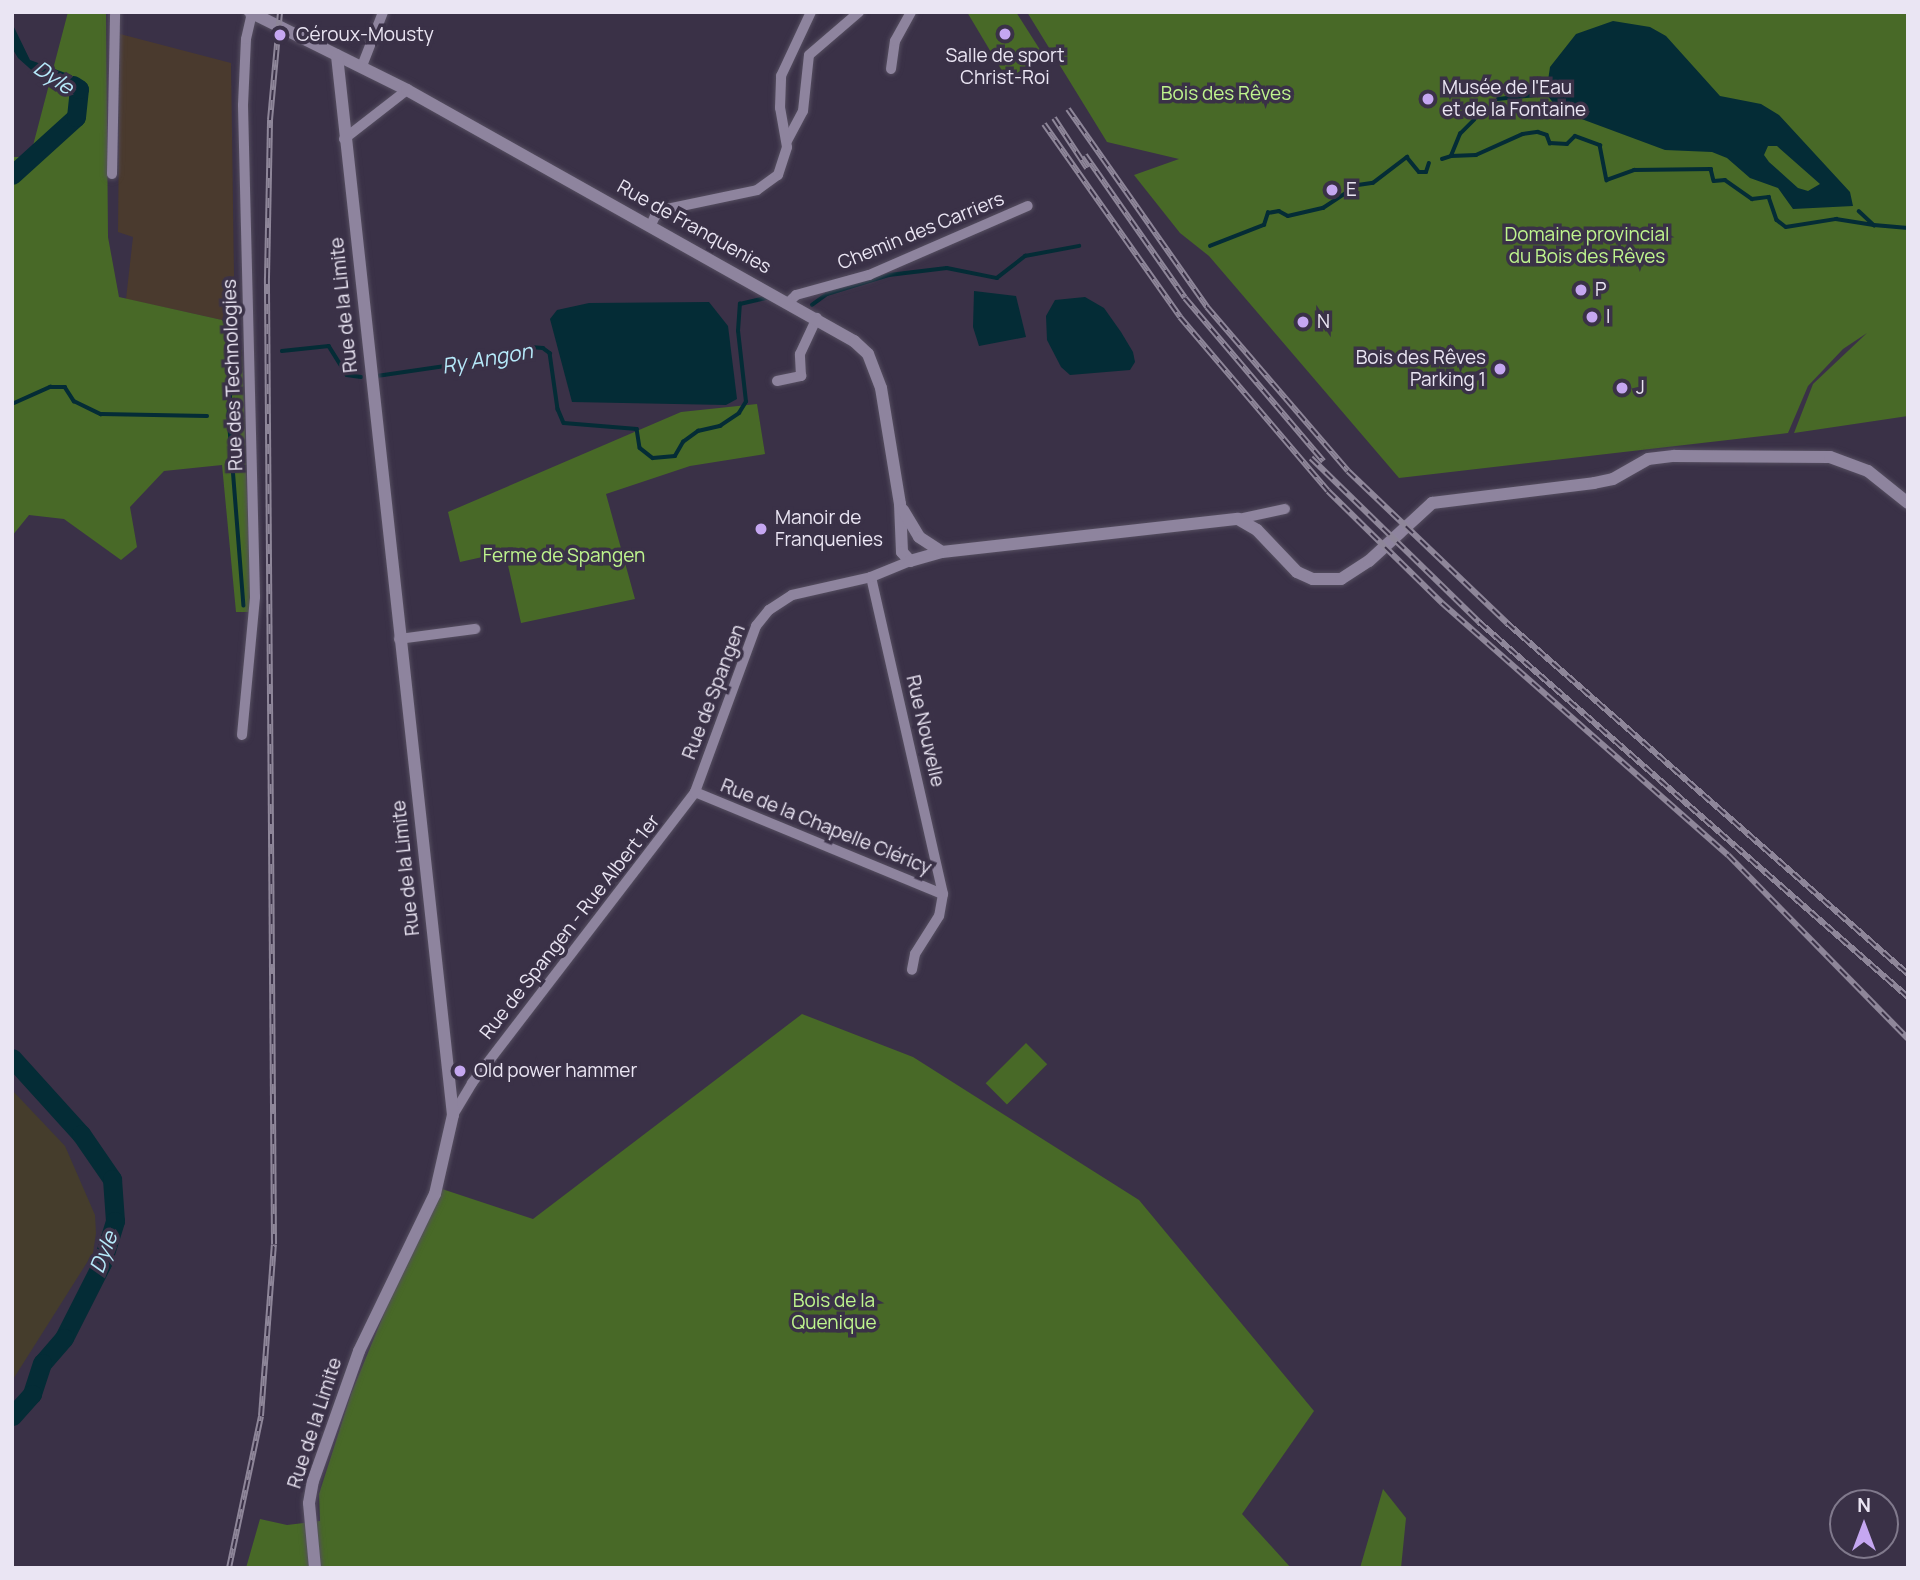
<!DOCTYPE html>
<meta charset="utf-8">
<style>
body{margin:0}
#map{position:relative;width:1920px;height:1580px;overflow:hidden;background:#3a3147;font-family:Manrope,sans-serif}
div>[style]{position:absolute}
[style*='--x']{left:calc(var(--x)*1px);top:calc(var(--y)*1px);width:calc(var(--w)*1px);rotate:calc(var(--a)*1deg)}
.commercial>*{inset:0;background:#453d2c}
.industrial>*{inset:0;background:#4a3a2e}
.green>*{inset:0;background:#486927;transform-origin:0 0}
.water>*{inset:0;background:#042c36}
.stream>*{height:3.5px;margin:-1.75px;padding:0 1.75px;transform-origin:1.75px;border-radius:1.75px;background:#042c36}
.river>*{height:19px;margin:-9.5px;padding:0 9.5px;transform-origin:9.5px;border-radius:9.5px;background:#042c36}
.roads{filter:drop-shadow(0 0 2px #554e60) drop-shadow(0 0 2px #554e60)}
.minor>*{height:10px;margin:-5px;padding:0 5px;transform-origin:5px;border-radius:5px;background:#8e849e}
.tertiary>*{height:12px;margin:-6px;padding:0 6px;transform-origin:6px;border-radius:6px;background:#8e849e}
.rail>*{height:6px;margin-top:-3px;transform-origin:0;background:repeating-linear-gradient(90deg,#3a3147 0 10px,#8e8699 0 20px);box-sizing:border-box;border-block:2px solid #8e8699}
.dots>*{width:19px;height:19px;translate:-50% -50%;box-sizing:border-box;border:4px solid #3a3147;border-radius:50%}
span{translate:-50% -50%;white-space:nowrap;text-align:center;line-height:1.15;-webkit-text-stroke:7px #3a3147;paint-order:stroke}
.poi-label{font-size:19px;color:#eae5f3}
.left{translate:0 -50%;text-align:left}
.right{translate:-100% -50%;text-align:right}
.park-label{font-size:19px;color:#bff58e}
.street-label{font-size:19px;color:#eae5f3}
.water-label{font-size:21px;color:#b6eafa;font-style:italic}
.frame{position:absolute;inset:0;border:14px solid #eae5f3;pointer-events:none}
.north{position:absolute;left:1829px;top:1489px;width:70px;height:70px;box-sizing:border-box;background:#3a3147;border:2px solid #80798c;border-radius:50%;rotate:0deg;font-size:19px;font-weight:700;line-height:28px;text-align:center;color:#eae5f3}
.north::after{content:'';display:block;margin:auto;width:24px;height:32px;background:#c5a7f1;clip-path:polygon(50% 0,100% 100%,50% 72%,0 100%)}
</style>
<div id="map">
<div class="commercial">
<i style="clip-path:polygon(12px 1090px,65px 1146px,95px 1215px,96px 1233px,93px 1253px,12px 1381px)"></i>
</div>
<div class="industrial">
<i style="clip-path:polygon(120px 34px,231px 63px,234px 276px,222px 320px,126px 299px,133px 237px,118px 232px)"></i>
</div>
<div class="green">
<i style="clip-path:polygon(68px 12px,106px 12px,108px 237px,119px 297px,222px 320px,242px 351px,251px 612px,236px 612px,222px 465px,164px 471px,130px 507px,137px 547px,121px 560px,64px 519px,29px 515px,12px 536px,12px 157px,30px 157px)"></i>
<i style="clip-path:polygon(967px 12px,1016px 12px,1044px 56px,1007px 79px)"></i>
<i style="clip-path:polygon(1027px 12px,1908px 12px,1908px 416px,1794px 433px,1813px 384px,1867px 333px,1843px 349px,1808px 386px,1788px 433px,1399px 478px,1209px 256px,1180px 233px,1134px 175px,1179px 159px,1107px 142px)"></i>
<i style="clip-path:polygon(757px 404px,765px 454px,690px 466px,606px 494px,635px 599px,521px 623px,505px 552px,460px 562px,448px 512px,681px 412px)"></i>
<i style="clip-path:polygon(802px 1014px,913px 1057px,1139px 1200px,1314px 1411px,1242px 1514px,1291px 1568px,246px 1568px,260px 1519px,287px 1525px,320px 1521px,319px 1494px,351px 1394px,436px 1187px,533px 1219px)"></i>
<i style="left:1026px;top:1043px;width:30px;height:57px;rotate:45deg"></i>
<i style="clip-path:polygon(1383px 1489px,1406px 1518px,1401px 1568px,1360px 1568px)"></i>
</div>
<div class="water">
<i style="clip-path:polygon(evenodd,1613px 21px,1650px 27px,1666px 36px,1720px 96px,1761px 104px,1779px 115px,1850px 192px,1853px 206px,1793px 209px,1778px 188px,1750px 178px,1727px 158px,1712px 152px,1665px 150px,1560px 111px,1546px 94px,1550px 67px,1576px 34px,1613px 21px,1768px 146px,1777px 146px,1820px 184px,1808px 191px,1798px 188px,1769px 162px,1764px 155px,1768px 146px)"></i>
<i style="clip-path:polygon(12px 23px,30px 60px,71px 75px,86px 87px,87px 106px,74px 109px,75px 94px,68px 87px,37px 75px,18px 58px,12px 48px)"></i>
<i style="clip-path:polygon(974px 291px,1016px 296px,1026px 337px,979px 346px,973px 327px)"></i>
<i style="clip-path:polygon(1085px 297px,1104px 308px,1121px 332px,1133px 352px,1135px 362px,1130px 370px,1070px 375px,1061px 367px,1047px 340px,1046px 316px,1055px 300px)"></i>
<i style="clip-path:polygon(709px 302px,728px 326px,737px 399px,726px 405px,572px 402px,550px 319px,557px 310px,589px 303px)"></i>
</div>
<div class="stream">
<i style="--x:1498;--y:99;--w:48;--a:-5.9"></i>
<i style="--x:1451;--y:156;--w:25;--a:-2"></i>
<i style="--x:1476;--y:155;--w:51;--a:-24.1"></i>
<i style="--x:1523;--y:134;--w:15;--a:-8"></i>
<i style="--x:1538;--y:132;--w:9;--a:18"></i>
<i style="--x:1547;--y:135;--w:9;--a:69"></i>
<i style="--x:1550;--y:143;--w:17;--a:3"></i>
<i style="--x:1567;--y:144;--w:11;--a:-45"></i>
<i style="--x:1575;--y:136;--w:27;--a:20"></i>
<i style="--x:1600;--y:145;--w:36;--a:79"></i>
<i style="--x:1607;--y:180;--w:29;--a:-20"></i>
<i style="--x:1634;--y:170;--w:77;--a:-0.7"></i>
<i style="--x:1711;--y:169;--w:12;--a:76"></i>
<i style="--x:1714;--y:181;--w:11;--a:-5"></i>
<i style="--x:1725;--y:180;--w:33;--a:35"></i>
<i style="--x:1752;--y:199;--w:17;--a:-7"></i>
<i style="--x:1769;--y:197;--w:24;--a:71"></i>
<i style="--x:1777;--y:220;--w:11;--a:38"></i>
<i style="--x:1786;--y:227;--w:51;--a:-9.1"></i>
<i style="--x:1836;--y:219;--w:38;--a:9"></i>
<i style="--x:1442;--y:159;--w:9;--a:-18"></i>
<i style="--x:1451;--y:156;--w:24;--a:-68"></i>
<i style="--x:1460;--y:134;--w:20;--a:-45"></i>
<i style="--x:1859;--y:211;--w:21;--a:43"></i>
<i style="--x:1874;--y:225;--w:34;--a:5"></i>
<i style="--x:1210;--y:246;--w:58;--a:-21.3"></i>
<i style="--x:1264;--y:225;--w:13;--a:-72"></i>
<i style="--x:1268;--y:213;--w:11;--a:-10"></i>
<i style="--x:1279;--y:211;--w:10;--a:29"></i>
<i style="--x:1288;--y:216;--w:36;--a:-13"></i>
<i style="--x:1323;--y:208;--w:42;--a:-33.3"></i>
<i style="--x:1358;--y:185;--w:15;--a:-8"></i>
<i style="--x:1373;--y:183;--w:43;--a:-37.4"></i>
<i style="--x:1407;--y:157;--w:19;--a:51"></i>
<i style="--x:1419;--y:172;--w:7;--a:0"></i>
<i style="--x:1426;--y:172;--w:9;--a:-72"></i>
<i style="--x:812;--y:305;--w:19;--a:-36"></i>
<i style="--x:827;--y:294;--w:65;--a:-17"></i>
<i style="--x:889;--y:275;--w:58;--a:-6.9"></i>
<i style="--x:947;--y:268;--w:51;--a:11.3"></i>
<i style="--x:997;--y:278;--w:36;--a:-38"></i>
<i style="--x:1025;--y:256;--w:55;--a:-10.5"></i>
<i style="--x:282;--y:351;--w:47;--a:-6.1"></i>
<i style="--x:329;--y:346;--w:34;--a:58"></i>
<i style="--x:347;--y:375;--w:14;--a:8"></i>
<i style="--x:234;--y:352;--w:64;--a:94.5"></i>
<i style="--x:229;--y:416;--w:190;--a:85.5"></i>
<i style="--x:377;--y:376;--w:146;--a:-8.3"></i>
<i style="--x:521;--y:355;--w:12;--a:-42"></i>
<i style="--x:530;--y:347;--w:13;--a:4"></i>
<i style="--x:543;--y:348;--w:9;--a:36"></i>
<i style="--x:550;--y:353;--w:57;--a:81.9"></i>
<i style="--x:558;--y:409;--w:15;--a:67"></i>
<i style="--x:564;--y:423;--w:73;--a:4.7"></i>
<i style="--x:637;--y:429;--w:19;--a:81"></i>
<i style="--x:640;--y:448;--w:16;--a:38"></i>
<i style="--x:653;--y:458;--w:22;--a:-5"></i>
<i style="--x:675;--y:456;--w:16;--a:-60"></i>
<i style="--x:683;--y:442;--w:19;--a:-36"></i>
<i style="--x:698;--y:431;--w:23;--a:-13"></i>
<i style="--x:720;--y:426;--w:23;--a:-34"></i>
<i style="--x:739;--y:413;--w:13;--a:-58"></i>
<i style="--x:746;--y:402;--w:71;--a:-96.4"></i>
<i style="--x:738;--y:331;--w:27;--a:-86"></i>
<i style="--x:740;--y:304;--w:27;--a:-13"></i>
<i style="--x:12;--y:404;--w:42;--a:-24.1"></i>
<i style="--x:50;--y:387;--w:15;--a:0"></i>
<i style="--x:65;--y:387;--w:17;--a:57"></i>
<i style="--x:74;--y:401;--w:30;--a:26"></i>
<i style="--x:101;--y:414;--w:106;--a:1.1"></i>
</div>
<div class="river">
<i style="--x:12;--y:175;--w:86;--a:-42.2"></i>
<i style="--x:76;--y:117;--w:28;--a:-84"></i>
<i style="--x:79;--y:89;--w:7;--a:-146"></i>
<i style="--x:12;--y:1058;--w:103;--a:47.8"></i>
<i style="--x:81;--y:1134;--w:55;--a:55.4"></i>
<i style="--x:112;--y:1179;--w:42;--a:85.9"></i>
<i style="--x:115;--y:1221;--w:44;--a:107.2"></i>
<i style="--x:102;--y:1263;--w:84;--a:116.9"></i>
<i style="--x:64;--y:1338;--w:33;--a:131"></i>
<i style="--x:42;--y:1363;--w:33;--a:108"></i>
<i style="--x:32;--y:1394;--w:30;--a:132"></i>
</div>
<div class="roads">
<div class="minor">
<i style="--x:362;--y:66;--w:58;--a:-68.7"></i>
<i style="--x:891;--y:69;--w:28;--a:-82"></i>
<i style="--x:895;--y:41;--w:33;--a:-61"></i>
<i style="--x:344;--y:139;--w:80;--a:-37.9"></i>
<i style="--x:787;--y:141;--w:34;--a:-62"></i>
<i style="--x:803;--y:111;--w:56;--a:-83.9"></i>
<i style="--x:809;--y:55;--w:66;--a:-40.7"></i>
<i style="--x:112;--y:174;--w:162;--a:-88.9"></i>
<i style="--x:651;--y:225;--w:10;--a:-66"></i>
<i style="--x:655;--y:216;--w:14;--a:-30"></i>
<i style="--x:667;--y:209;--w:92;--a:-11.9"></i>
<i style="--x:757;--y:190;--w:26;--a:-36"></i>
<i style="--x:778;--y:175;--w:29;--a:-72"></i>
<i style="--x:787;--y:147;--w:40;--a:-100"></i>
<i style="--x:780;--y:108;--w:32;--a:-88"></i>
<i style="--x:781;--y:76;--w:71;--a:-64.9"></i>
<i style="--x:789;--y:302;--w:10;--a:-45"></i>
<i style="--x:796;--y:295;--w:76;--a:-15.3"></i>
<i style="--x:869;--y:275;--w:173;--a:-23.5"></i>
<i style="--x:777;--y:381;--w:25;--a:-12"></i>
<i style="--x:801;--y:376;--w:22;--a:-93"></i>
<i style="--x:800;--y:354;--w:40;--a:-65"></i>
<i style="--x:1238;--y:519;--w:48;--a:-12"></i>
<i style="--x:871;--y:577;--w:325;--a:77.2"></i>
<i style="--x:943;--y:894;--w:22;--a:100"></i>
<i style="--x:939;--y:916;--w:45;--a:122.3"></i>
<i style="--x:915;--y:954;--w:16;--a:101"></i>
<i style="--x:399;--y:639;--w:77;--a:-7.5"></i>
<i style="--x:242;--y:735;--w:139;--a:-84.6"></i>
<i style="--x:255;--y:597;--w:492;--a:-91.4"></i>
<i style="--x:243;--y:105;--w:66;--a:-87.4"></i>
<i style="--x:246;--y:39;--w:27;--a:-77"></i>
<i style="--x:695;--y:792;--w:268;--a:22.4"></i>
<i style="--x:453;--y:1115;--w:37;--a:-59"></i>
<i style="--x:472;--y:1083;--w:367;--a:-52.5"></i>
<i style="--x:695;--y:792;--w:177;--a:-69.8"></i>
<i style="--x:756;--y:626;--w:21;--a:-51"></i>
<i style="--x:769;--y:610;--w:27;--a:-33"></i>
<i style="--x:792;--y:595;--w:81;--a:-12.8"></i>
<i style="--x:871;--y:577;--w:42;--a:-22.3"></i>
</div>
<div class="tertiary">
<i style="--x:250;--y:12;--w:175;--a:26.4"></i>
<i style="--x:407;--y:90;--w:513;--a:29.32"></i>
<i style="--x:854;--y:341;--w:19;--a:43"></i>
<i style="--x:868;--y:354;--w:36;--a:69"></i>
<i style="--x:881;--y:388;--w:118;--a:80.7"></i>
<i style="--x:900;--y:504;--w:48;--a:87.6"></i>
<i style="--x:902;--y:552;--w:12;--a:48"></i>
<i style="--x:910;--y:561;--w:33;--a:-16"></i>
<i style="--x:942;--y:552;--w:298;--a:-6.4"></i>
<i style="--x:1238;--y:519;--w:22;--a:30"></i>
<i style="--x:1257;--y:530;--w:58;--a:46.4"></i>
<i style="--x:1297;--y:572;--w:17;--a:24"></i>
<i style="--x:1313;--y:579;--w:28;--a:0"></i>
<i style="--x:1341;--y:579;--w:33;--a:-33"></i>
<i style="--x:1369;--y:561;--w:86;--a:-42.6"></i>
<i style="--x:1432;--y:503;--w:163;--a:-7"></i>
<i style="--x:1594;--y:483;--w:19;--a:-12"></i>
<i style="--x:1613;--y:479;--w:40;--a:-29.7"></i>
<i style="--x:1648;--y:459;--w:26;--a:-7"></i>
<i style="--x:1674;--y:456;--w:156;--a:0.4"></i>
<i style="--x:1830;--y:457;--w:40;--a:20.2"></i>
<i style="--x:1868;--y:471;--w:51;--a:38.7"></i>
<i style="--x:903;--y:510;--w:31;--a:59"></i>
<i style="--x:919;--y:537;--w:27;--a:33"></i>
<i style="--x:315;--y:1568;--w:65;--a:-95.3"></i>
<i style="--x:309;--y:1503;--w:22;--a:-80"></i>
<i style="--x:313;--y:1481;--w:138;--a:-70.5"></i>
<i style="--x:359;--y:1351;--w:174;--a:-64.2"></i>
<i style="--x:435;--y:1194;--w:81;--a:-77.2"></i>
<i style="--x:453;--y:1115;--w:1066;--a:-96.25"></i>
</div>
</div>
<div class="rail">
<i style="--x:1068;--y:109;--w:242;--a:54.9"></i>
<i style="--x:1207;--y:307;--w:216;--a:49.3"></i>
<i style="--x:1348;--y:471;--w:220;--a:43.7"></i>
<i style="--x:1507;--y:623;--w:533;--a:41.2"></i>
<i style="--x:1054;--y:118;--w:60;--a:56.6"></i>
<i style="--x:1044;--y:124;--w:236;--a:54.8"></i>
<i style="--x:1180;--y:317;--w:228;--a:49.6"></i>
<i style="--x:1328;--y:491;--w:160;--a:44.5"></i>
<i style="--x:1442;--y:603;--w:381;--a:41.4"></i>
<i style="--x:1728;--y:855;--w:257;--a:45.6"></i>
<i style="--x:1085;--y:155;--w:174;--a:55"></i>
<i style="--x:1185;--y:298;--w:214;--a:49.7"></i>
<i style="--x:1311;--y:458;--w:235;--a:44.3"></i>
<i style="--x:1479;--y:622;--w:570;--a:41.16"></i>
<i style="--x:229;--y:1568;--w:155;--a:-78.1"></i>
<i style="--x:261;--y:1416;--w:172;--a:-85.7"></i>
<i style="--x:274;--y:1244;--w:966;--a:-90.42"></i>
<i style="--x:267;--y:278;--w:158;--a:-88.9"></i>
<i style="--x:270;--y:120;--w:108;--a:-84.7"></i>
</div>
<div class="dots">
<i style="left:1005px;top:34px;background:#c5a7f1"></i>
<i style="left:280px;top:35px;background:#c5a7f1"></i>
<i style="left:1428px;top:99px;background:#c5a7f1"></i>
<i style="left:1332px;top:190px;background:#c5a7f1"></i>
<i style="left:1581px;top:290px;background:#c5a7f1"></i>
<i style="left:1592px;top:317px;background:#c5a7f1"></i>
<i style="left:1303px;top:322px;background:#c5a7f1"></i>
<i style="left:1500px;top:369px;background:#c5a7f1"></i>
<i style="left:1622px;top:388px;background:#c5a7f1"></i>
<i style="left:761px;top:529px;background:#c5a7f1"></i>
<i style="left:460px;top:1071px;background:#c5a7f1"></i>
</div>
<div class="poi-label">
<span class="left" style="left:296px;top:35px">Céroux-Mousty</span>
<span style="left:1005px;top:67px">Salle de sport<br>Christ-Roi</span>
<span class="left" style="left:1442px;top:99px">Musée de l'Eau<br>et de la Fontaine</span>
<span class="left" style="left:1346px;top:190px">E</span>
<span class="left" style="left:1595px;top:290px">P</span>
<span class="left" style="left:1606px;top:317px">I</span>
<span class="left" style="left:1317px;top:322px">N</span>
<span class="right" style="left:1486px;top:369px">Bois des Rêves<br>Parking 1</span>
<span class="left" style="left:1636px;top:388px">J</span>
<span class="left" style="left:775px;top:529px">Manoir de<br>Franquenies</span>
<span class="left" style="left:474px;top:1071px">Old power hammer</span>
</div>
<div class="park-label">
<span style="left:1226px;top:94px">Bois des Rêves</span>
<span style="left:1587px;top:246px">Domaine provincial<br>du Bois des Rêves</span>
<span style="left:564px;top:556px">Ferme de Spangen</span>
<span style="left:834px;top:1312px">Bois de la<br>Quenique</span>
</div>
<div class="street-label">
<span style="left:694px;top:227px;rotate:29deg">Rue de Franquenies</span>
<span style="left:921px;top:231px;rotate:-22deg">Chemin des Carriers</span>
<span style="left:344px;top:305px;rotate:-96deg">Rue de la Limite</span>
<span style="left:233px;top:375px;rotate:-92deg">Rue des Technologies</span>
<span style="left:714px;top:692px;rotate:-69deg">Rue de Spangen</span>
<span style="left:925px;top:731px;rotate:77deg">Rue Nouvelle</span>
<span style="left:826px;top:827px;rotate:22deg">Rue de la Chapelle Cléricy</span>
<span style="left:406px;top:868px;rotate:-96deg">Rue de la Limite</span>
<span style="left:570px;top:927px;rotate:-52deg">Rue de Spangen - Rue Albert 1er</span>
<span style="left:315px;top:1423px;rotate:-72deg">Rue de la Limite</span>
</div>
<div class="water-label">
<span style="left:54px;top:77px;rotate:34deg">Dyle</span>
<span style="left:487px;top:358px;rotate:-10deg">Ry Angon</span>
<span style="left:103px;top:1252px;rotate:-69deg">Dyle</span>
</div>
<div class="frame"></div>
<div class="north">N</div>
</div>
